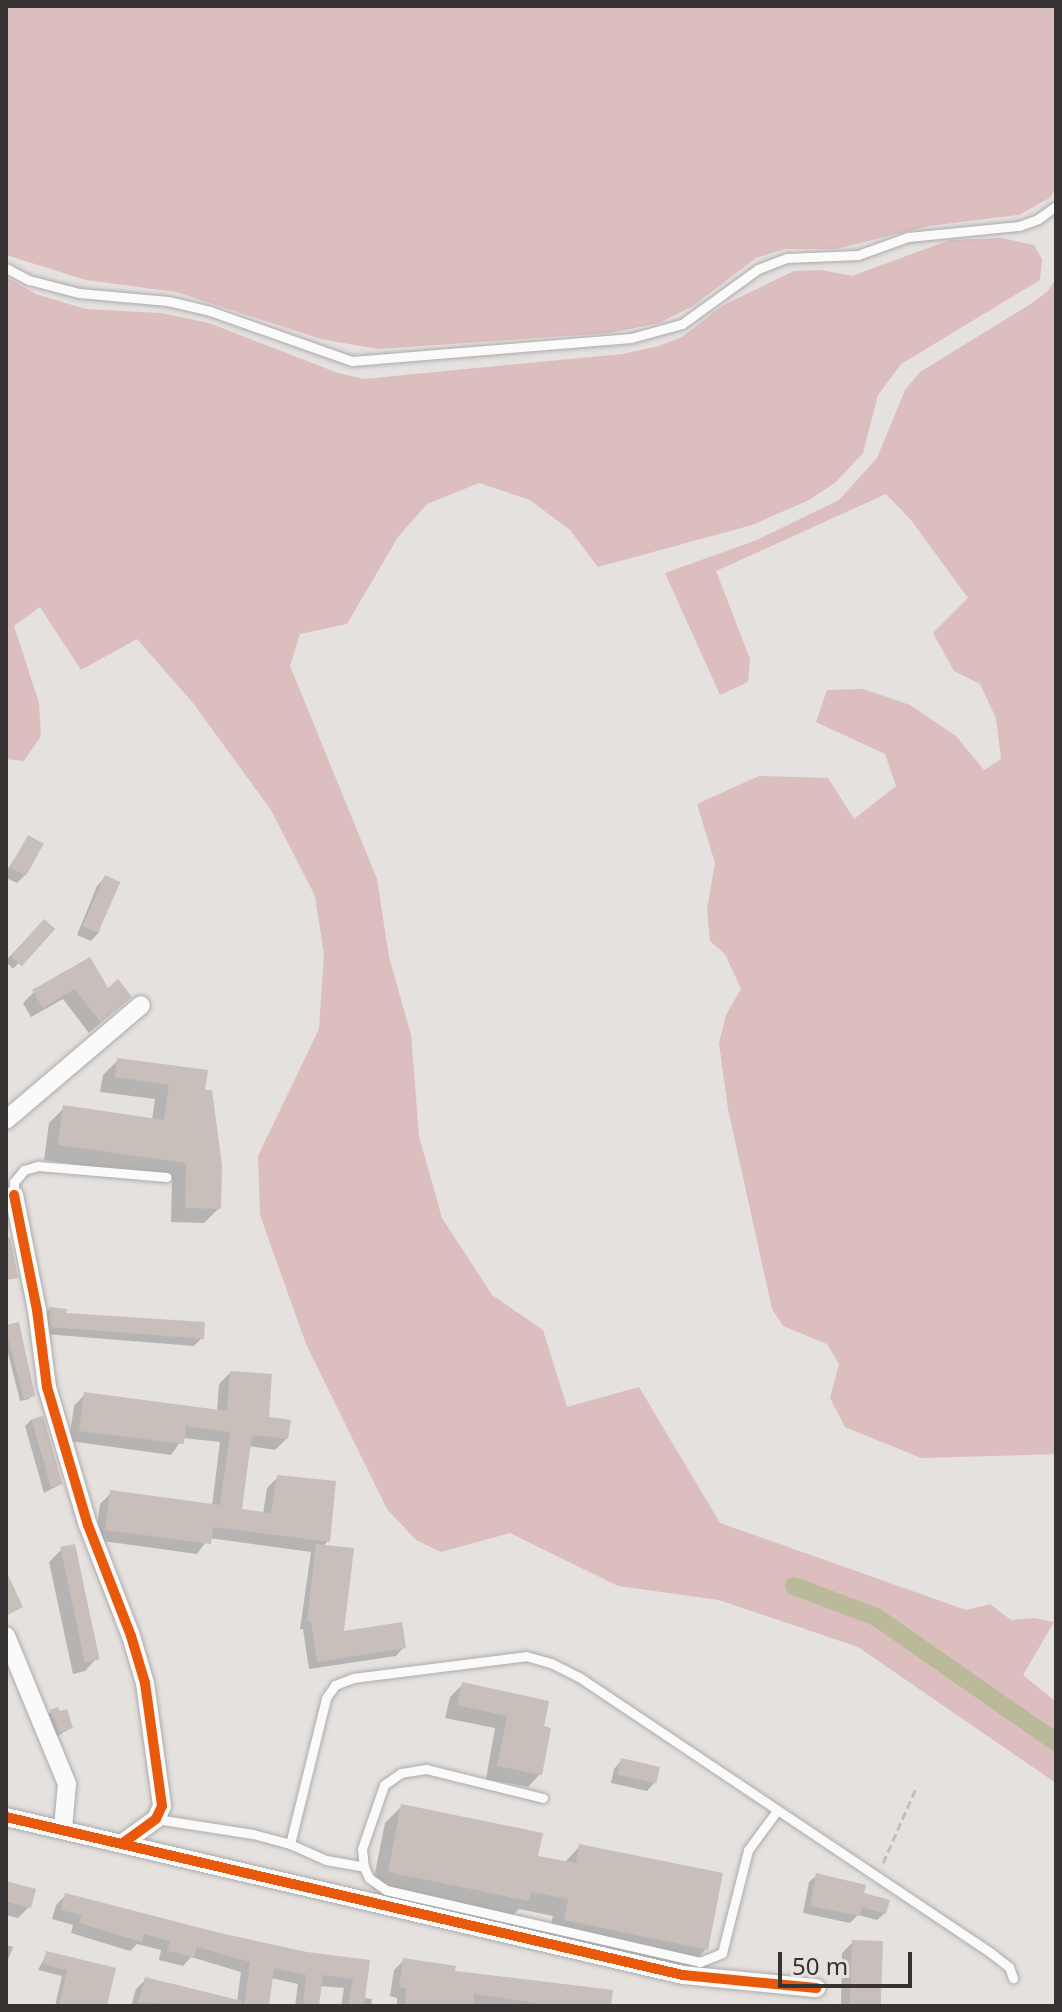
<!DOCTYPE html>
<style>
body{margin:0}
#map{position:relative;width:1062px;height:2012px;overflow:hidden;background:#e4e1df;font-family:"Noto Sans",sans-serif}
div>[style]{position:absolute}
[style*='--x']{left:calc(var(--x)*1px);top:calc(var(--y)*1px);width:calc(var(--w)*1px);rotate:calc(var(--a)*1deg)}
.forest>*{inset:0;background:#dbbebd}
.shadow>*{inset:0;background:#0003;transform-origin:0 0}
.canal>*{height:18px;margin:-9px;padding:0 9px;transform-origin:9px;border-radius:9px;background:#baba9b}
.building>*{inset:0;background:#c8beba;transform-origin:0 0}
.path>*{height:3px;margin-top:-1.5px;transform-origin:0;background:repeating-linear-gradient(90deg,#c1c0c0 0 8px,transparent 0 12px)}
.roads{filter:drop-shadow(0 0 2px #aeabaa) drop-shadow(0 0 2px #aeabaa)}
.service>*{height:9px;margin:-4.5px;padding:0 4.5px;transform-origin:4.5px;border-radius:4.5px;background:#fbfafa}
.minor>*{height:18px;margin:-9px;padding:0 9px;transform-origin:9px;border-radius:9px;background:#fbfafa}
.cycleway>*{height:10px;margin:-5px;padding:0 5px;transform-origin:5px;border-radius:5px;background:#e8590c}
span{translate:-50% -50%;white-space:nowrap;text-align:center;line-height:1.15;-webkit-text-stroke:6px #e7e1dc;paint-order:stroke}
.frame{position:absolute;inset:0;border:8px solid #363332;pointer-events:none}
.scale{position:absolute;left:778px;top:1952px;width:134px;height:36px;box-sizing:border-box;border:4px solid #363332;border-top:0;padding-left:10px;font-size:24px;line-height:28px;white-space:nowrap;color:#363332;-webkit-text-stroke:6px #e7e1dc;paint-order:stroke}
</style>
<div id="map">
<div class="forest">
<i style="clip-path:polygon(6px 6px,1056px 6px,1056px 185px,1051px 197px,1019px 215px,929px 226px,836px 249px,785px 249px,756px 258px,693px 306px,659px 323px,610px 333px,378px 349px,321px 339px,176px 292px,86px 280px,6px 255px)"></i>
<i style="clip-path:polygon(1001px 238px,1034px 245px,1042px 259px,1040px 280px,901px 364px,878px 395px,863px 453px,836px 482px,809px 500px,752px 525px,598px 567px,570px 530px,530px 500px,479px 483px,427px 504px,398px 537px,347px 624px,300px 634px,290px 666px,377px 879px,389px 957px,411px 1035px,419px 1136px,442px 1218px,492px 1295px,543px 1330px,567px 1407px,639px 1387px,720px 1523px,966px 1610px,990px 1604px,1011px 1620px,1035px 1618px,1054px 1622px,1023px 1675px,1056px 1702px,1056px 1783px,858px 1647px,719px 1600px,618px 1586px,510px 1533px,441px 1552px,416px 1540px,387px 1509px,306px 1344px,260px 1215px,258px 1156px,319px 1029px,324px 955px,315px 896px,271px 810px,193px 703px,137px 639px,81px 670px,40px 607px,14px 626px,39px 703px,41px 736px,24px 761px,6px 759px,6px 277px,36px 294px,85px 309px,161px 313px,209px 323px,338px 373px,364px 379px,622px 354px,659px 346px,682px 337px,722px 306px,794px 271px,821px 270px,852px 276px,950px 240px)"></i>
<i style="clip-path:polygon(1056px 279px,1056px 1454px,921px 1458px,845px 1427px,830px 1398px,839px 1364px,827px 1344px,783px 1326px,772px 1309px,728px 1109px,719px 1043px,726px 1015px,741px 989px,725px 954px,710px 941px,707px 909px,715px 863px,697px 804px,759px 776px,828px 778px,854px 819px,896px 786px,885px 754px,816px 722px,827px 690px,863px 689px,910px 705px,956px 736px,984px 770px,1001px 759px,996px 718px,980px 684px,954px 671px,933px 633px,968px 598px,911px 520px,886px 494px,716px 571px,750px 659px,748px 682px,720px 695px,665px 573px,757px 540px,839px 500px,877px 458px,905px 390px,920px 372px,1029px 305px,1048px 291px)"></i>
</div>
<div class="shadow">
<i style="clip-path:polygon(28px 838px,25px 875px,17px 883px,6px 878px,6px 872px)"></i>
<i style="clip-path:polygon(105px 877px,99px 932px,91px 941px,77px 935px,97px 886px)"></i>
<i style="left:44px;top:922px;width:11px;height:55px;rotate:45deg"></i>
<i style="clip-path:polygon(89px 959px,119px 1007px,89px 1033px,63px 999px,31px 1017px,23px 1003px,34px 992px)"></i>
<i style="clip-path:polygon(118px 1060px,203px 1091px,219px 1208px,204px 1223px,171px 1222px,172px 1178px,44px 1160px,49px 1123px,64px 1108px,152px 1120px,155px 1099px,100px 1092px,103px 1075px)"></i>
<i style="clip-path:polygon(49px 1309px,64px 1314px,202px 1338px,194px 1346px,44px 1334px,42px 1316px)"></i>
<i style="clip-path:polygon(6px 1327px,32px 1395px,29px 1399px,20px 1401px,6px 1345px)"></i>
<i style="clip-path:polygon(230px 1373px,286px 1439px,275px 1450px,249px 1446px,240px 1511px,263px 1514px,267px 1488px,278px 1477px,328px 1541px,323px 1546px,342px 1633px,404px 1647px,396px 1656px,309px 1669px,303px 1629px,300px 1629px,311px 1552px,209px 1538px,197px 1554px,95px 1540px,100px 1504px,111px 1493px,212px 1506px,220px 1442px,183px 1438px,171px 1455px,69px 1441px,74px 1406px,85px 1394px,217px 1412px,219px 1384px)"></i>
<i style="clip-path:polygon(32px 1419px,61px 1484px,44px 1493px,25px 1426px)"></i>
<i style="clip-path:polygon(62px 1549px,97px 1658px,85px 1671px,73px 1674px,49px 1562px)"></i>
<i style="clip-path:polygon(463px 1684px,541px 1728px,540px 1774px,528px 1787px,486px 1779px,495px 1728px,445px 1718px,450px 1697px)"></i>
<i style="clip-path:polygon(65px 1711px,71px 1728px,51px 1740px,43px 1720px,51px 1712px)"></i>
<i style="clip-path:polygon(622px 1760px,655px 1782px,647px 1791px,611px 1783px,614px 1769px)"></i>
<i style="clip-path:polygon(402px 1806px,536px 1857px,564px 1863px,580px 1846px,706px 1949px,689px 1966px,548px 1937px,553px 1916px,519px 1909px,511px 1917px,372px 1888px,385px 1823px)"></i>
<i style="clip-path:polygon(817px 1875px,862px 1895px,885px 1913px,877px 1920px,858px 1915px,850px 1923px,803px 1913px,809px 1882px)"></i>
<i style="clip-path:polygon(6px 1883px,29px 1907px,18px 1918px,6px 1915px)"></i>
<i style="clip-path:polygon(66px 1895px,220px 1935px,307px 1954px,368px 1962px,363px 1998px,372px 1999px,371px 2006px,341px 2006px,344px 1988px,319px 1986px,317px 2006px,295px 2006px,298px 1984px,271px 1978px,267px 2006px,131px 2006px,136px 1989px,146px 1979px,237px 2002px,241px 1972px,191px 1957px,183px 1966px,159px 1960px,161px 1950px,137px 1944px,130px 1951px,71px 1933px,73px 1925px,52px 1919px,56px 1905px)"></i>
<i style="clip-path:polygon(853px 1942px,880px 2006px,893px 2006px,832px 2006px,841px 2005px,842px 1953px)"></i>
<i style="clip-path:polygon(6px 1945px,13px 1947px,6px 1965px)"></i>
<i style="clip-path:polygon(47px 1953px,113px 1970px,93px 2006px,55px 2006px,62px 1976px,38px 1970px)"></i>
<i style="clip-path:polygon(404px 1960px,453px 1973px,609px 2006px,397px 2006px,397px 1998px,390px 1996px,394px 1970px)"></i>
</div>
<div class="canal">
<i style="--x:794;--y:1586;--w:88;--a:20.7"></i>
<i style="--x:876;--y:1617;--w:219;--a:34.8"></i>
</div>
<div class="building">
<i style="left:28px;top:835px;width:18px;height:37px;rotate:29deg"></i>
<i style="left:105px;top:875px;width:17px;height:56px;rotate:24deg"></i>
<i style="left:44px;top:919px;width:15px;height:50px;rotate:42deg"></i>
<i style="clip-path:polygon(90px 957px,108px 988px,118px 979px,132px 997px,101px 1023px,75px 989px,43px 1008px,32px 990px)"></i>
<i style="clip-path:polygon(117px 1058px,208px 1070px,205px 1090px,212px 1090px,222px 1166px,221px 1209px,185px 1208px,186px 1163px,58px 1145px,63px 1105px,164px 1120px,169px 1085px,115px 1077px)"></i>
<i style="clip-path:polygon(10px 1237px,18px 1278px,6px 1280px,6px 1238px)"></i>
<i style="clip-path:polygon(49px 1307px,67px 1309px,66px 1313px,205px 1322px,204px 1339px,51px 1327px)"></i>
<i style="clip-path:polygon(19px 1322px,35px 1396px,24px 1399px,6px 1331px,6px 1325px)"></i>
<i style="clip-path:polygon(230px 1371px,272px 1374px,269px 1417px,291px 1420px,288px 1439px,252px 1435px,242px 1509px,271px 1513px,277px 1475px,336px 1481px,330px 1542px,213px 1527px,211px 1544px,105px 1530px,110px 1490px,220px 1505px,230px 1432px,186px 1426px,184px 1444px,79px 1431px,84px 1392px,227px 1411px)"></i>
<i style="left:43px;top:1416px;width:71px;height:12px;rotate:74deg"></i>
<i style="left:75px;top:1544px;width:118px;height:15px;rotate:78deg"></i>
<i style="clip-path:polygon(316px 1544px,354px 1548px,344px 1631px,402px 1622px,406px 1648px,317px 1662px,311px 1622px,307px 1621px)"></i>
<i style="clip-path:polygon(6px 1571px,23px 1607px,6px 1616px)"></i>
<i style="clip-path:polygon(462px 1682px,549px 1701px,544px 1726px,551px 1728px,542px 1775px,497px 1766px,507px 1716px,457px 1705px)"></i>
<i style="clip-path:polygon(58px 1707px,60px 1711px,67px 1709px,73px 1728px,59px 1733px,50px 1710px)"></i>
<i style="left:621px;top:1758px;width:40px;height:17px;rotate:13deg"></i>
<i style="clip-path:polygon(401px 1804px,543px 1833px,538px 1856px,576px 1863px,579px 1844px,723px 1873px,708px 1950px,564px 1920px,568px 1899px,531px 1892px,529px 1901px,388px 1872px)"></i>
<i style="clip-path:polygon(816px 1873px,866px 1885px,864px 1893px,890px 1900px,886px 1914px,862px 1907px,860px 1916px,810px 1906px)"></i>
<i style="clip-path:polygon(6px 1881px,36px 1889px,31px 1908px,6px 1902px)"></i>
<i style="clip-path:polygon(65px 1893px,220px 1933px,307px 1952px,370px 1960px,364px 2006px,348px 2006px,353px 1979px,323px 1975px,319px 2006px,303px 2006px,306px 1975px,274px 1968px,269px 2006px,244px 2006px,250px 1962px,197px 1947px,194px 1957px,167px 1951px,170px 1941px,144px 1934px,142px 1942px,79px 1923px,82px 1915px,61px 1910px)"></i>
<i style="left:852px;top:1940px;width:31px;height:66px;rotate:2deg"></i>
<i style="clip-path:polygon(46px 1951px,116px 1968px,107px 2006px,59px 2006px,67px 1970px,43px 1964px)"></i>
<i style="clip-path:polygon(403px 1958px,456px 1966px,455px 1971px,613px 1990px,611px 2006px,556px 2006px,474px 1994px,474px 2006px,405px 2006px,406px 1988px,399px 1987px)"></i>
<i style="clip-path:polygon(145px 1977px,242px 2001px,241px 2006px,138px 2003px)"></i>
</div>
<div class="path">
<i style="--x:883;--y:1863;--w:84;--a:-66.2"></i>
</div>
<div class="roads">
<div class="service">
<i style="--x:6;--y:268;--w:26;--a:28"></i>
<i style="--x:29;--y:280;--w:52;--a:14.6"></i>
<i style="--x:79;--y:293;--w:89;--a:5.1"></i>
<i style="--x:168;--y:301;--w:43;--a:13.4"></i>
<i style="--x:210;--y:311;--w:151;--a:19.4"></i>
<i style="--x:352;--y:361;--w:280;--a:-4.7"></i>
<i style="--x:631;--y:338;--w:53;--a:-15.4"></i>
<i style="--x:682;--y:324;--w:94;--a:-35.9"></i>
<i style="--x:758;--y:269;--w:31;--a:-21"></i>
<i style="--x:787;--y:258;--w:71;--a:-2.4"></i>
<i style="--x:858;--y:255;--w:53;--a:-19.8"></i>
<i style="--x:908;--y:237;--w:112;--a:-5.7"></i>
<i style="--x:1019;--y:226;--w:20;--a:-20"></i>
<i style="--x:1038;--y:219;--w:22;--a:-36"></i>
<i style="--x:14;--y:1195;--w:13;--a:-90"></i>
<i style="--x:14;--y:1182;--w:16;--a:-50"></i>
<i style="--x:24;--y:1170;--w:15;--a:-16"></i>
<i style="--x:38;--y:1166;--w:129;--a:4.9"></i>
<i style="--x:543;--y:1798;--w:121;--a:-166.1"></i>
<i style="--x:426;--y:1769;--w:25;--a:171"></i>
<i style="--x:401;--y:1773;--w:21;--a:145"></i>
<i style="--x:384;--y:1785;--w:68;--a:109"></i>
<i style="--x:362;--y:1849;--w:18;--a:84"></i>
<i style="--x:364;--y:1867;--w:12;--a:66"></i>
<i style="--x:369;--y:1878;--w:21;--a:35"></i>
<i style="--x:386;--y:1890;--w:322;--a:12.9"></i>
<i style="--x:700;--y:1962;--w:24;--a:-22"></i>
<i style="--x:722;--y:1953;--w:106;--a:-75.8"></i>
<i style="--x:748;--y:1850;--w:47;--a:-53.6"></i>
<i style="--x:156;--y:1819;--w:98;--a:8.8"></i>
<i style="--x:253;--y:1834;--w:38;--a:15"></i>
<i style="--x:290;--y:1844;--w:39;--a:24"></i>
<i style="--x:326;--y:1860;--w:39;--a:10"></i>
<i style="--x:290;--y:1844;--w:150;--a:-76.1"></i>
<i style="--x:326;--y:1698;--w:16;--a:-55"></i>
<i style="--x:335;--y:1685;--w:19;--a:-21"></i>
<i style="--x:353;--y:1678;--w:174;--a:-7.2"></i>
<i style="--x:526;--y:1656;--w:26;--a:16"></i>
<i style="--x:551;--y:1663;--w:31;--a:27"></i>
<i style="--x:579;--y:1677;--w:496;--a:33.8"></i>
<i style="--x:991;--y:1953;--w:23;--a:38"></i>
<i style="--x:1009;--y:1967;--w:12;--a:70"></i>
</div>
<div class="minor">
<i style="--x:6;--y:1120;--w:177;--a:-40.4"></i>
<i style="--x:14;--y:1195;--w:117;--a:78.7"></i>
<i style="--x:37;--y:1310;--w:78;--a:82.6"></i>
<i style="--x:47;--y:1387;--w:144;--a:73.5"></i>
<i style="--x:88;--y:1525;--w:119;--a:68.8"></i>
<i style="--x:131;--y:1636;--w:49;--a:73.4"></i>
<i style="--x:145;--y:1683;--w:124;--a:82.1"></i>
<i style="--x:162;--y:1806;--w:14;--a:115"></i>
<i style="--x:156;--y:1819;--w:41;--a:144"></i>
<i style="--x:6;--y:1636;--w:160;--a:67.6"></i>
<i style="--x:67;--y:1784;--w:44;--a:95.2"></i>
<i style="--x:6;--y:1817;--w:695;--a:13.14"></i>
<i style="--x:683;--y:1975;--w:134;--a:5.6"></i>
</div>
</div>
<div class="cycleway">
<i style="--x:14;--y:1195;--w:117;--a:78.7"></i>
<i style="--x:37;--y:1310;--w:78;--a:82.6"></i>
<i style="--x:47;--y:1387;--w:144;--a:73.5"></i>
<i style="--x:88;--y:1525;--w:119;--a:68.8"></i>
<i style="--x:131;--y:1636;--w:49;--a:73.4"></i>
<i style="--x:145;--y:1683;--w:124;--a:82.1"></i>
<i style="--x:162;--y:1806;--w:14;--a:115"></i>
<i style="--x:156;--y:1819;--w:41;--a:144"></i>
<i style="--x:6;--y:1817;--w:695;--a:13.14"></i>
<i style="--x:683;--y:1975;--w:134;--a:5.6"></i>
</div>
<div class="frame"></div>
<div class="scale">50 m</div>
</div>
